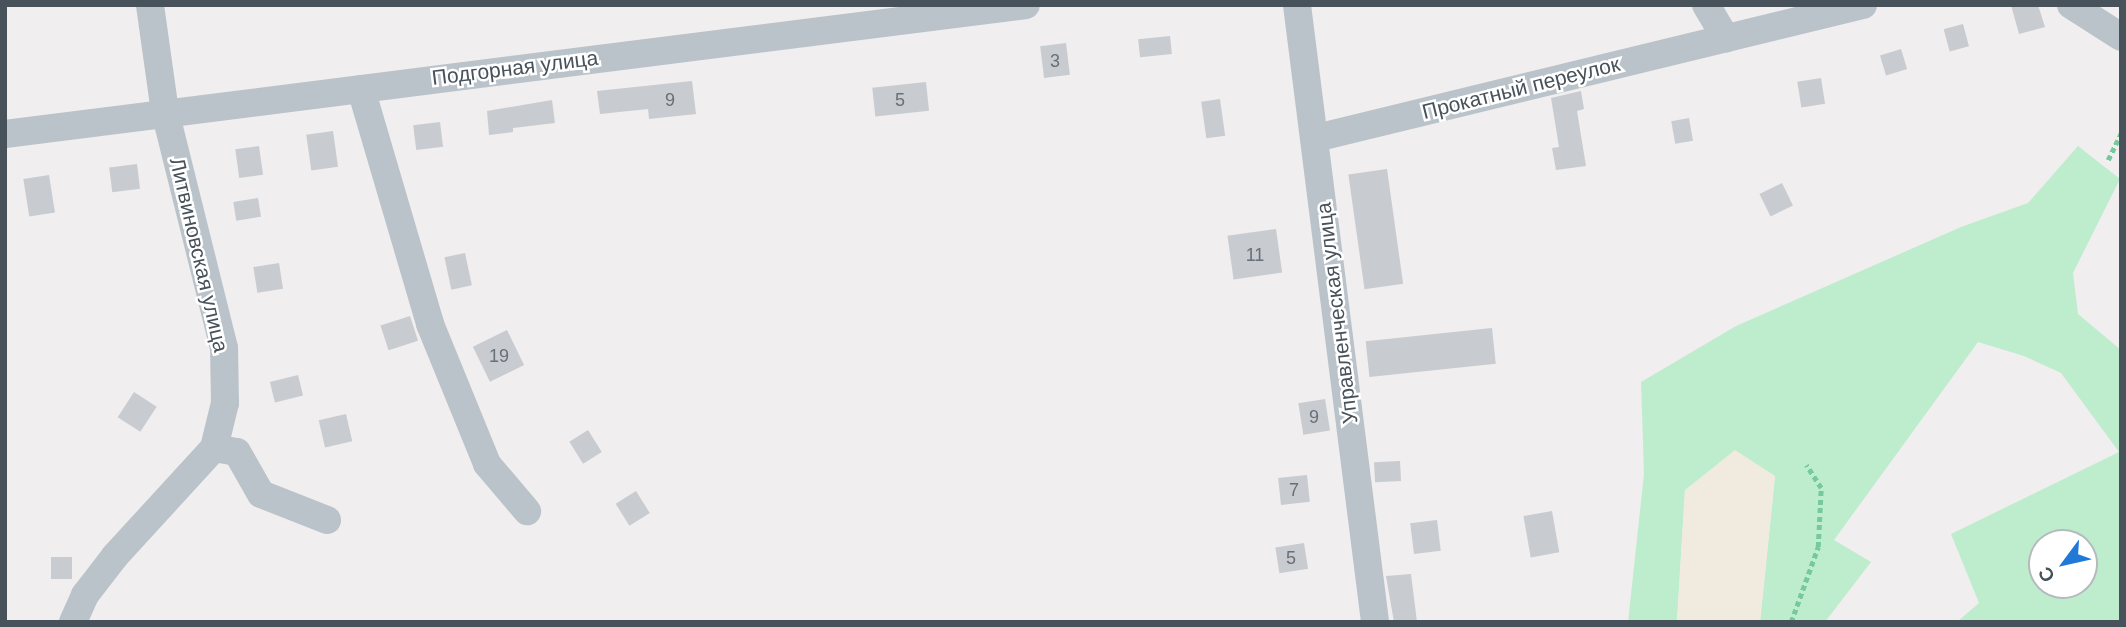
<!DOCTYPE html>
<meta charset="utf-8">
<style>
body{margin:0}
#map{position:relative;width:2126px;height:627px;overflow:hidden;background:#f0eeee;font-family:Helvetica,sans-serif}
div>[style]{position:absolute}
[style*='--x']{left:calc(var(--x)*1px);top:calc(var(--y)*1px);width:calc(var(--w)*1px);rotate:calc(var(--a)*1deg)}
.green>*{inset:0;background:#beedcd}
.sand>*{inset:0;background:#f1ebdf}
.building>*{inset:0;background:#c8cbd0;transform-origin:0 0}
.path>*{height:4.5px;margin-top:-2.25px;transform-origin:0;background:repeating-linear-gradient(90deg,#77c99d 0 5px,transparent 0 8.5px)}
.minor>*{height:28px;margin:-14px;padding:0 14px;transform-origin:14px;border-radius:14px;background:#bac3ca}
span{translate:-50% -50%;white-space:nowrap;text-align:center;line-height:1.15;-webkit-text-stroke:5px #fff;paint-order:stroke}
.number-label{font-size:18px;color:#677078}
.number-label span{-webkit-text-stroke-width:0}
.street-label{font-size:21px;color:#47525a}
.frame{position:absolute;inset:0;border:7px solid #47525a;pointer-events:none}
.north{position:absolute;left:2028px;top:529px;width:70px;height:70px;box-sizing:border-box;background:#fff;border:2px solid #b5babd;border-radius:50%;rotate:237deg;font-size:19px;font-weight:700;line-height:28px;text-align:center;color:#47525a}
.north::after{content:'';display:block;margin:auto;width:24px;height:32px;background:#2179d7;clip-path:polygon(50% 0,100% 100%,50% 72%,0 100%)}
</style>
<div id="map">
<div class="green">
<i style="clip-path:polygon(evenodd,2078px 146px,2120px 179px,2073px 273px,2078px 314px,2121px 350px,2121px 622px,1957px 622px,1979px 603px,1951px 534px,2119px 452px,2061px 373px,2024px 356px,1978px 342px,1834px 540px,1871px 562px,1825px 622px,1760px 622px,1775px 476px,1685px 490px,1677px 620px,1628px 622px,1644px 474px,1641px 382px,1736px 326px,1961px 227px,2028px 203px,2078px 146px,2042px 543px,2084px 543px,2084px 585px,2042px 585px,2042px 543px)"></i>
</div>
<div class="sand">
<i style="clip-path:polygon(1735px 450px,1775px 476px,1760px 622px,1677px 622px,1685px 490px)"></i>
</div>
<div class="building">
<i style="clip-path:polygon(2011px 5px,2038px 5px,2045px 27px,2019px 34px)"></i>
<i style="left:1963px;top:24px;width:23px;height:20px;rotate:75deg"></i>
<i style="left:1170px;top:36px;width:18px;height:32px;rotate:84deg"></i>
<i style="left:1066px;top:43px;width:32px;height:26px;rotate:83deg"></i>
<i style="left:1901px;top:49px;width:21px;height:22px;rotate:73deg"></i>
<i style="left:1821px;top:78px;width:26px;height:24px;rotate:81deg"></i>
<i style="clip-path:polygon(692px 81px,696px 114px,649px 119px,648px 109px,600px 114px,597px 91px)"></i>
<i style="left:926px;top:82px;width:29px;height:54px;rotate:84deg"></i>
<i style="clip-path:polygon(1581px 91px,1584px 109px,1577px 111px,1586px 166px,1556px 170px,1552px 148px,1559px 147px,1551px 98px)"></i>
<i style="left:1220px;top:99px;width:37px;height:19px;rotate:82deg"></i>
<i style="clip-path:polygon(552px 100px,555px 123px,513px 128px,513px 132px,489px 135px,487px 111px)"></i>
<i style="left:1689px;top:118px;width:23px;height:18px;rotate:80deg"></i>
<i style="left:440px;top:122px;width:25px;height:27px;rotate:83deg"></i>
<i style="left:333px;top:131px;width:36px;height:27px;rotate:82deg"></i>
<i style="left:259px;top:146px;width:29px;height:24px;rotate:82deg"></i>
<i style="left:137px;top:164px;width:25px;height:28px;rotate:83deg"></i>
<i style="left:1387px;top:169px;width:116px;height:39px;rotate:82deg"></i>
<i style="left:49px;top:175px;width:38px;height:26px;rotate:81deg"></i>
<i style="left:1782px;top:183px;width:25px;height:25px;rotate:64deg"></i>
<i style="left:258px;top:198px;width:19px;height:25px;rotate:81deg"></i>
<i style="left:1276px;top:229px;width:44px;height:49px;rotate:82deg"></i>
<i style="left:465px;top:253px;width:33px;height:21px;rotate:78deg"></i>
<i style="left:279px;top:263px;width:26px;height:26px;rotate:81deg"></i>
<i style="left:410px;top:316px;width:26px;height:31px;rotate:72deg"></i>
<i style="left:1492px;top:328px;width:36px;height:127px;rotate:84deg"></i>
<i style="left:507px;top:330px;width:39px;height:38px;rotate:64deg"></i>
<i style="left:298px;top:375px;width:21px;height:29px;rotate:76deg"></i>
<i style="left:134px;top:392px;width:27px;height:30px;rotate:33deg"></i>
<i style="left:1325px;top:399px;width:32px;height:27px;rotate:81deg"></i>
<i style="left:346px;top:414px;width:28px;height:28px;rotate:77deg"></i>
<i style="left:588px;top:430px;width:26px;height:22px;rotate:58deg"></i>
<i style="left:1400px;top:461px;width:20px;height:26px;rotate:87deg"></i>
<i style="left:1307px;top:475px;width:27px;height:29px;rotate:84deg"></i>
<i style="left:636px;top:491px;width:26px;height:24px;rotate:58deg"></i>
<i style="left:1552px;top:511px;width:42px;height:29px;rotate:80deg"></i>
<i style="left:1437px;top:520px;width:31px;height:27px;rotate:83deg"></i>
<i style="left:1304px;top:543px;width:26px;height:29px;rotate:81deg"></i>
<i style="left:51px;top:557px;width:21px;height:22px"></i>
<i style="clip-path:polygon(1411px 574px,1417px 622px,1394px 622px,1386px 576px)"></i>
</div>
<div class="path">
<i style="--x:2108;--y:160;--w:30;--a:-64"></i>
<i style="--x:1791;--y:622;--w:80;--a:-70.2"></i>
<i style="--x:1818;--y:547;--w:59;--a:-87.1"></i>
<i style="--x:1821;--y:488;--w:27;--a:-123"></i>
</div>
<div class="minor">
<i style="--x:1297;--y:5;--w:622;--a:82.79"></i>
<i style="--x:1706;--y:5;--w:39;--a:59"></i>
<i style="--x:2071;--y:5;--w:59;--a:32.6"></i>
<i style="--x:361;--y:89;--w:245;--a:73.6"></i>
<i style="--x:430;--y:324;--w:151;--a:67.8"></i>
<i style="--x:487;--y:464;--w:62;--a:49.6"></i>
<i style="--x:5;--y:134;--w:1029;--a:-7.2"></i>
<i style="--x:1316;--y:138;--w:563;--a:-13.67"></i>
<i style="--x:214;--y:448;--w:23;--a:10"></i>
<i style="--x:237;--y:452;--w:48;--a:60.3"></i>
<i style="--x:261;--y:494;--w:71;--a:21.5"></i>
<i style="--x:73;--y:622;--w:30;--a:-66"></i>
<i style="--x:85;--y:595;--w:49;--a:-52.4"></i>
<i style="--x:115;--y:556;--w:147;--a:-47.5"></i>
<i style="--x:214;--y:448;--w:46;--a:-76.3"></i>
<i style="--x:225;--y:403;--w:55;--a:-91"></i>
<i style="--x:224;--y:348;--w:243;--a:-104"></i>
<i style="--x:165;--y:112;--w:108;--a:-98"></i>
</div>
<div class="number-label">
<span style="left:1055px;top:61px">3</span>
<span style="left:670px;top:100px">9</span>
<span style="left:900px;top:100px">5</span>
<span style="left:1255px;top:255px">11</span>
<span style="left:499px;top:356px">19</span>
<span style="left:1314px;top:417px">9</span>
<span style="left:1294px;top:490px">7</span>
<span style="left:1291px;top:558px">5</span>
</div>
<div class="street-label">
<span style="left:515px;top:68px;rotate:-7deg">Подгорная улица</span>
<span style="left:1521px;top:88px;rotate:-14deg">Прокатный переулок</span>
<span style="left:199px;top:255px;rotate:77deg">Литвиновская улица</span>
<span style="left:1337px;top:313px;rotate:-97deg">Управленческая улица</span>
</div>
<div class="frame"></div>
<div class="north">С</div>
</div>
